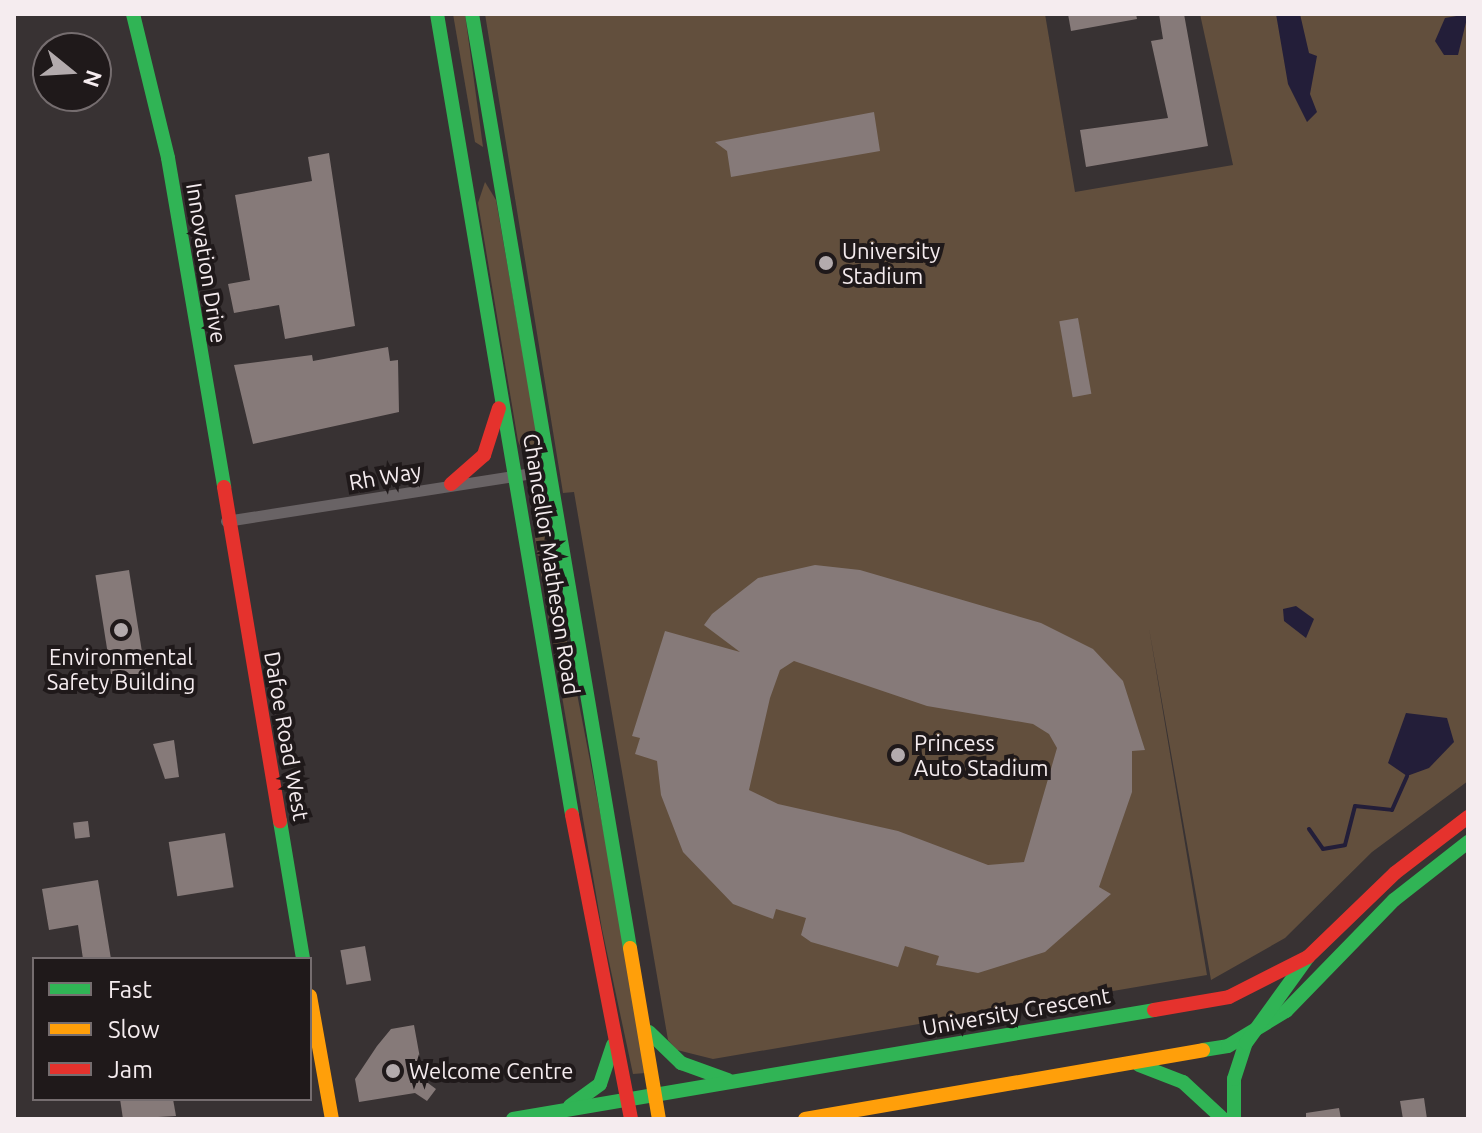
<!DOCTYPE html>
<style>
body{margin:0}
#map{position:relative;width:1482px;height:1133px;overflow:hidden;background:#383233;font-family:Ubuntu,sans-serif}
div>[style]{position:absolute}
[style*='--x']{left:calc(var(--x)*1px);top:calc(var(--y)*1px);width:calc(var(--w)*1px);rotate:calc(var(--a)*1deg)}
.green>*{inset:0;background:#624f3d}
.water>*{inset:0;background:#231e39}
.stream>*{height:4px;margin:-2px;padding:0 2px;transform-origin:2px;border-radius:2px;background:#231e39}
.building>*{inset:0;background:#867a79;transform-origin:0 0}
.street>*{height:11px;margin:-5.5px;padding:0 5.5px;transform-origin:5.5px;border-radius:5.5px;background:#696365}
.fast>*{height:14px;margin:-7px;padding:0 7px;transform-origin:7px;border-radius:7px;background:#30b455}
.slow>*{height:14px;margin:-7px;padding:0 7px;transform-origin:7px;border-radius:7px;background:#ff9f0a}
.jam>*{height:14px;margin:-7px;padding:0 7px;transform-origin:7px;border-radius:7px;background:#e5322d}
.dots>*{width:22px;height:22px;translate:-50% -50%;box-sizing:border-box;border:4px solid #1f191a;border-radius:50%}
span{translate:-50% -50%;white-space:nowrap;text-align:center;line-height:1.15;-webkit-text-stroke:8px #1f191a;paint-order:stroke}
.poi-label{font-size:22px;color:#f5ecef}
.left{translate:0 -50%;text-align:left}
.street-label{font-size:22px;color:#f5ecef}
.frame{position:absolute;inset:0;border:16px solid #f5ecef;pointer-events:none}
.legend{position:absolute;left:32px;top:957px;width:280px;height:144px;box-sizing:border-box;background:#1f191a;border:2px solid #756d6f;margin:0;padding:10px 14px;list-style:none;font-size:24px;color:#f5ecef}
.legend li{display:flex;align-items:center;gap:16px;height:40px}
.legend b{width:40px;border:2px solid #756d6f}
.north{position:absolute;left:32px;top:32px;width:80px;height:80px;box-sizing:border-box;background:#1f191a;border:2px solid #756d6f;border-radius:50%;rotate:108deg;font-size:22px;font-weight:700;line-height:32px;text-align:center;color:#f5ecef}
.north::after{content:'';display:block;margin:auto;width:28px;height:36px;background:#b3abad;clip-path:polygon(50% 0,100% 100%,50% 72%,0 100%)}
</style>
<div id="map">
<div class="green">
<i style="clip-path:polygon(453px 14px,465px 14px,483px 147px,475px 142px)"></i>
<i style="clip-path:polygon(485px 14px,1045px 14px,1075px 192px,1233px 165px,1200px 14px,1468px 14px,1468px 781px,1372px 852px,1285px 938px,1211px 980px,1149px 628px,1207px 975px,713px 1059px,677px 1050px,668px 1040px,574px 492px,563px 493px)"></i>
<i style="clip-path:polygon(485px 182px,496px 200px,537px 434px,532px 452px,523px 453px,518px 441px,478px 203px)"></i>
<i style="clip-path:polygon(539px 497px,609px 859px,646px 1073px,633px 1074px,602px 929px,535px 539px,533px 498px)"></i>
</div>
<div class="water">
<i style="clip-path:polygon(1276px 14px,1300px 14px,1309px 53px,1317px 56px,1310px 94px,1317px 112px,1307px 122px,1288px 84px)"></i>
<i style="clip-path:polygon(1468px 14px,1458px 55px,1444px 55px,1435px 41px,1445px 18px)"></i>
<i style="clip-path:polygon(1296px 606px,1314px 619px,1306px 638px,1284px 621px,1283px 609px)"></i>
<i style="clip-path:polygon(1406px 713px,1447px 718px,1454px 742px,1429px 768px,1407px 776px,1388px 763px)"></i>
</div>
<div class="stream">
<i style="--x:1309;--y:829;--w:24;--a:55"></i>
<i style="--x:1323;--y:849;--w:22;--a:-10"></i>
<i style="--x:1345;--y:845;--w:40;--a:-75.6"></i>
<i style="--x:1355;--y:806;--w:37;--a:6"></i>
<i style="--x:1392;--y:810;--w:37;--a:-66"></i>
</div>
<div class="building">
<i style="clip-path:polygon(1068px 14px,1136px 14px,1137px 19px,1071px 31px)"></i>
<i style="clip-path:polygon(1159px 14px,1184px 14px,1208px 146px,1086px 167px,1080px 130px,1168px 118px,1151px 41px,1163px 39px)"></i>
<i style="clip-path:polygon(874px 112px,880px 151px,731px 177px,727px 151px,715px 142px)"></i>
<i style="clip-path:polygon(329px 153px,355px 326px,285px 339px,279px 305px,234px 313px,228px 284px,250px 280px,235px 195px,312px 181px,308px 157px)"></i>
<i style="left:1078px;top:318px;width:77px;height:19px;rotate:80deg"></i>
<i style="clip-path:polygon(388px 347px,390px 361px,398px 360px,399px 412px,253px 444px,234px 365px,312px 355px,313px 361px)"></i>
<i style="clip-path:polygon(evenodd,815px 565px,860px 570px,1041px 623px,1093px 649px,1123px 681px,1145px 750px,1132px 751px,1132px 792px,1099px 887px,1111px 894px,1045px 952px,978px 973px,936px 965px,939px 956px,905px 946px,898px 967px,811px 942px,801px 935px,806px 918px,776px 909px,773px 919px,733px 904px,683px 852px,661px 795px,657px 761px,635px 754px,640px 738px,632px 736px,665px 631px,740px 652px,704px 625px,712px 614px,758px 578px,815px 565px,794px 661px,927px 706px,1033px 724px,1049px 734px,1057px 748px,1024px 862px,988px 865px,898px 831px,778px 804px,749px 790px,770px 698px,780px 670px,794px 661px)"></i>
<i style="left:129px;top:570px;width:116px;height:34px;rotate:81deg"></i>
<i style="clip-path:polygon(174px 740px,179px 777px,165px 779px,153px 744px)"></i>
<i style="left:88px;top:821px;width:16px;height:15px;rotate:83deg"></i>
<i style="left:225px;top:833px;width:55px;height:57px;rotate:81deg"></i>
<i style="clip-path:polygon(98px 880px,111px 959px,83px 959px,78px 925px,49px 930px,42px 889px)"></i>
<i style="left:365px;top:946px;width:35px;height:25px;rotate:80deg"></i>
<i style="clip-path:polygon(414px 1025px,424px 1080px,436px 1089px,427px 1101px,415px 1093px,359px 1102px,355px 1079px,377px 1046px,391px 1029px)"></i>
<i style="clip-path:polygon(1424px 1098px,1427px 1119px,1403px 1119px,1400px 1101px)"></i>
<i style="clip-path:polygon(120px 1099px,173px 1099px,176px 1116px,123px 1119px)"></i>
<i style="clip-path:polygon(1339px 1108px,1341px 1119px,1306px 1119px,1306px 1113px)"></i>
</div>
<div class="street">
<i style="--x:226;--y:521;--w:328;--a:-8.9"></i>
</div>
<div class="fast">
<i style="--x:133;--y:14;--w:148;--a:76.3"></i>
<i style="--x:168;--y:158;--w:334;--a:80.3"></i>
<i style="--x:437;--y:14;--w:812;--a:80.43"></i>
<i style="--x:472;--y:14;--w:947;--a:80.4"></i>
<i style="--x:280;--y:821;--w:140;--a:80.5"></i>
<i style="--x:649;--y:1032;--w:45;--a:44.1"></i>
<i style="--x:681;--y:1063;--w:50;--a:19.9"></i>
<i style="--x:1203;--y:1050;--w:25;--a:-9"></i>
<i style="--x:1228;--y:1046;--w:68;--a:-31.1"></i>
<i style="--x:1286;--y:1011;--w:155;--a:-45.8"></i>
<i style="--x:1394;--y:900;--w:94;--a:-38.1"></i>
<i style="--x:1139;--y:1065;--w:47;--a:21.1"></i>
<i style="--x:1183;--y:1082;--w:54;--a:42.8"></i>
<i style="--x:570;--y:1106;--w:37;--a:-36"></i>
<i style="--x:600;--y:1084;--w:41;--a:-71.6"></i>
<i style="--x:513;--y:1119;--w:650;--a:-9.65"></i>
<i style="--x:1234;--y:1119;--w:40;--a:-90"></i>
<i style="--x:1234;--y:1079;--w:38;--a:-72"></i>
<i style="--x:1246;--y:1043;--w:106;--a:-54.2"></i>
</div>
<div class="slow">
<i style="--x:630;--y:948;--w:173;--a:80.4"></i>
<i style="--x:310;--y:996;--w:125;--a:79.9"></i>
<i style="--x:805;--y:1119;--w:404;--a:-9.8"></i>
</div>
<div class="jam">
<i style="--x:451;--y:484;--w:44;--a:-41.3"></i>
<i style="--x:484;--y:455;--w:49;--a:-72.3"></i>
<i style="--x:224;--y:487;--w:339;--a:80.5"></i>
<i style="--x:572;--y:815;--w:310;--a:79"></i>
<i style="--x:1154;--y:1010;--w:76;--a:-9.8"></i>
<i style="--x:1229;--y:997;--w:89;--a:-26.9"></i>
<i style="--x:1308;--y:957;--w:121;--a:-44"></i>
<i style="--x:1395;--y:873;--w:92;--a:-37.5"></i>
</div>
<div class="dots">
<i style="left:826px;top:263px;background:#b3abad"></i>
<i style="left:121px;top:630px;background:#b3abad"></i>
<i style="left:898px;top:755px;background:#b3abad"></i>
<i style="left:393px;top:1071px;background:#b3abad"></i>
</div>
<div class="poi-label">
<span class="left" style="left:842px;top:263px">University<br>Stadium</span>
<span style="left:121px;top:669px">Environmental<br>Safety Building</span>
<span class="left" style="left:914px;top:755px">Princess<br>Auto Stadium</span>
<span class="left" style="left:409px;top:1071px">Welcome Centre</span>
</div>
<div class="street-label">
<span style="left:207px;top:263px;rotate:81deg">Innovation Drive</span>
<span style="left:385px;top:476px;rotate:-10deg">Rh Way</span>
<span style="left:552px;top:564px;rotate:81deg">Chancellor Matheson Road</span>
<span style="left:287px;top:736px;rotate:80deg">Dafoe Road West</span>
<span style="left:1016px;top:1011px;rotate:-10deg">University Crescent</span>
</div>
<div class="frame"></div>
<ul class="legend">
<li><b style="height:10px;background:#30b455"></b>Fast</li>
<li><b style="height:10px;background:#ff9f0a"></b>Slow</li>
<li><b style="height:10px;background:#e5322d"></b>Jam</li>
</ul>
<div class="north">N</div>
</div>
